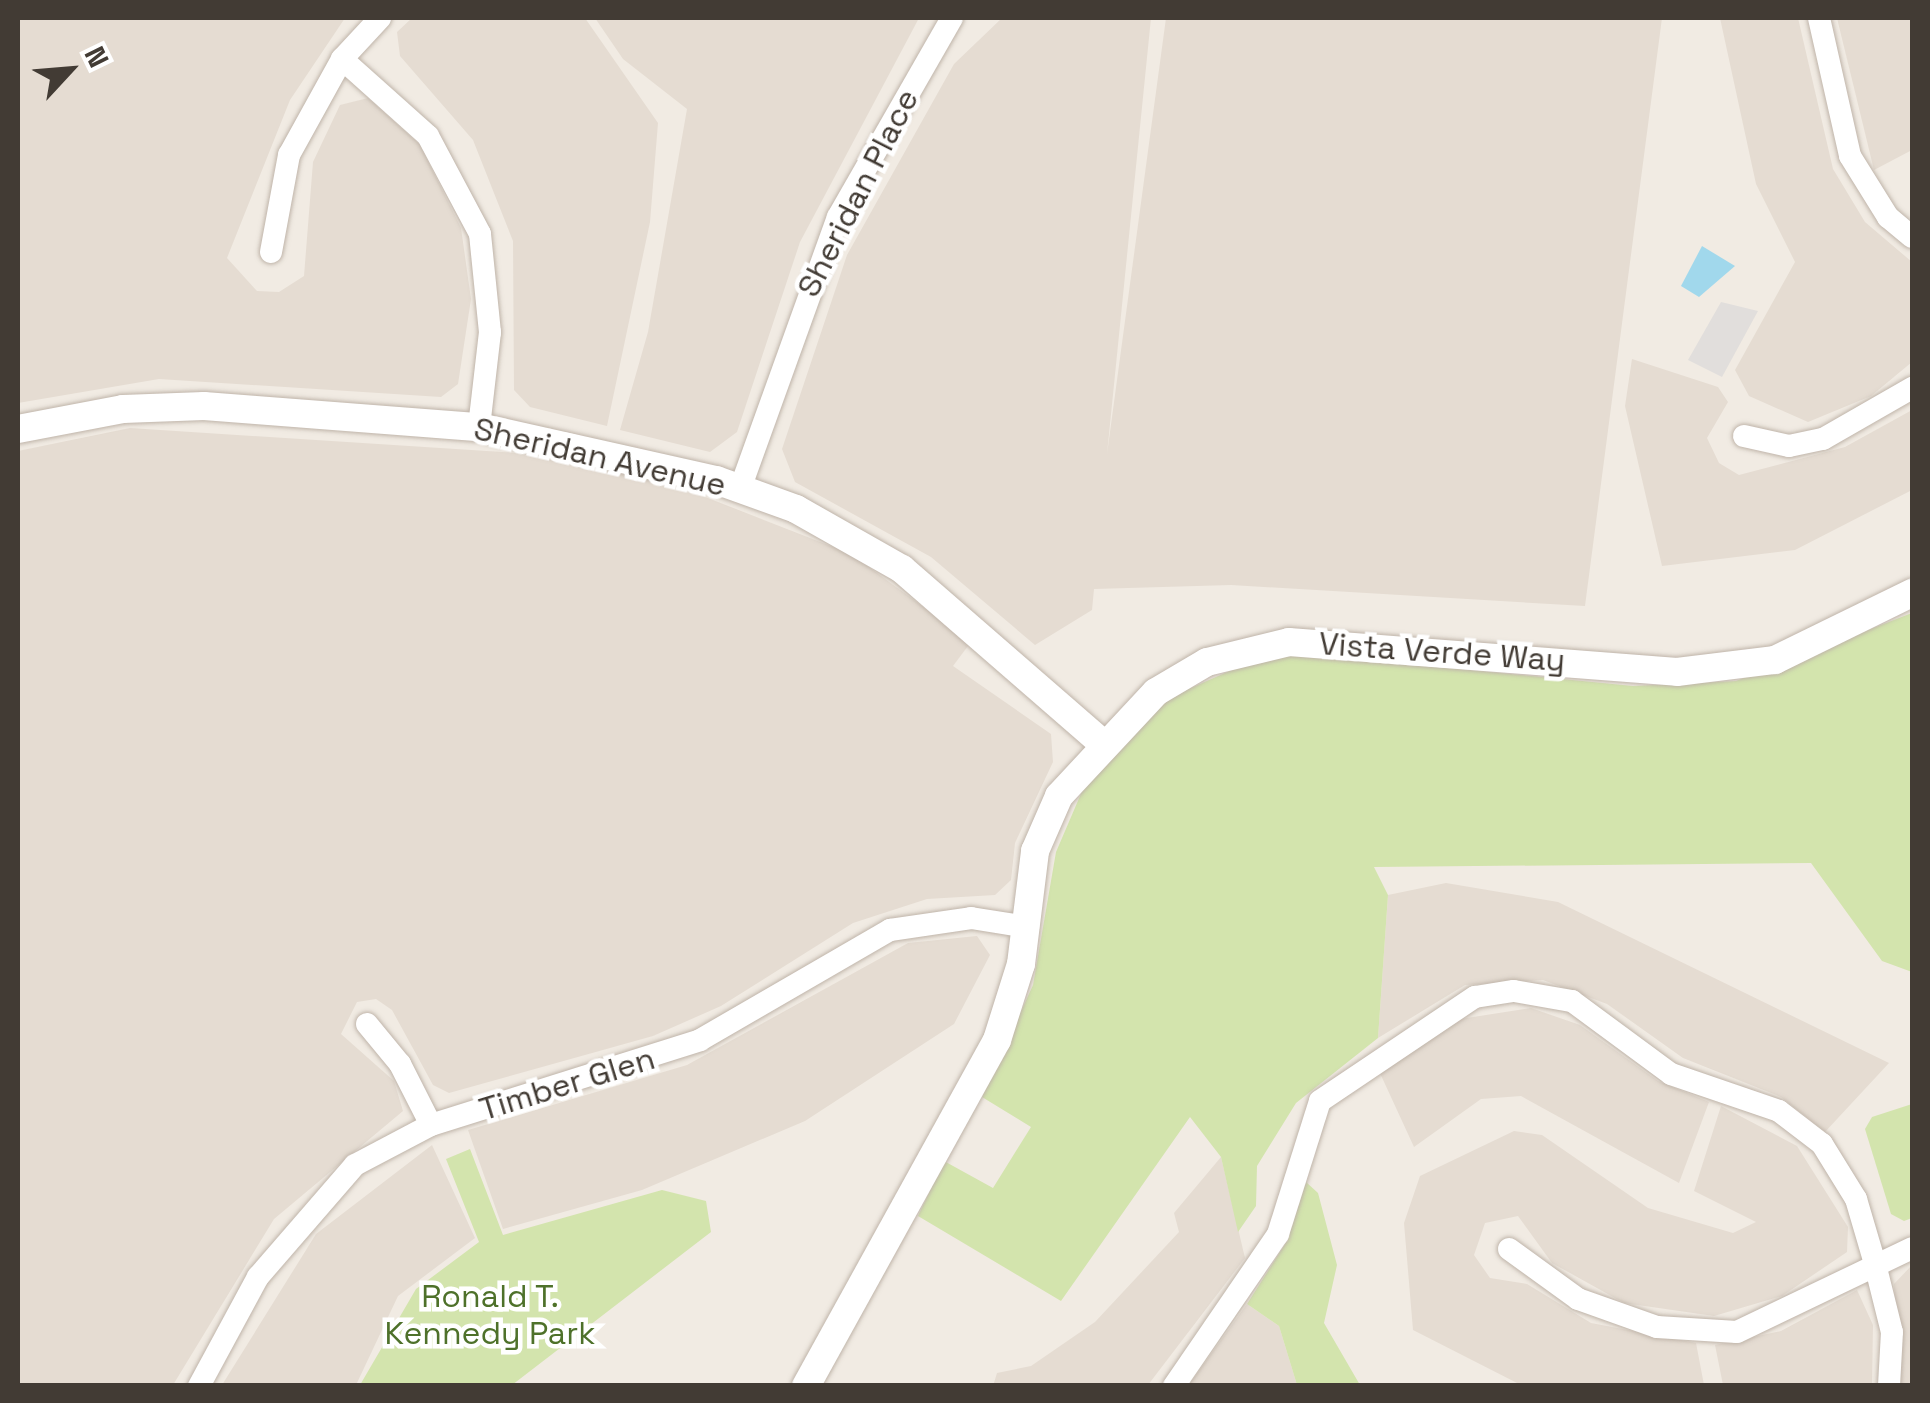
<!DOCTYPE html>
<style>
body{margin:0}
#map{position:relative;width:1930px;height:1403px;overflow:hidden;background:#f1ebe3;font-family:"Space Grotesk",sans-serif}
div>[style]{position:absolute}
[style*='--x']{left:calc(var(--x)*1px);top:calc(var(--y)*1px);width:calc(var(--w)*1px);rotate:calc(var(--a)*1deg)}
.residential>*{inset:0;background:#e5dcd2}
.green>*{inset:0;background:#d3e4ad}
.parking>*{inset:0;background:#e1dedc}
.water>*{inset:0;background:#a1d8ec}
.roads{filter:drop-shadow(0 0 2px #bfb4a9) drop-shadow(0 0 2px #bfb4a9)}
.minor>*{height:22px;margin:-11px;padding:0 11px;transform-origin:11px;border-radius:11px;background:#fff}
.tertiary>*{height:28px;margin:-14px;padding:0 14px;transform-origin:14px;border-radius:14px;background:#fff}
span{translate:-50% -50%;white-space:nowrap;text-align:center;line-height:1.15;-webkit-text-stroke:9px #fff;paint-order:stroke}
.street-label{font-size:32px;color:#423b34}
.park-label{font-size:32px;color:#4e712a}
.frame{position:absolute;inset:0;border:20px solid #423b34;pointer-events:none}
.north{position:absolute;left:20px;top:20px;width:100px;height:100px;-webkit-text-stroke:8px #fff;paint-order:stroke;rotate:64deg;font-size:28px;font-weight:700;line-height:40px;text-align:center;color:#423b34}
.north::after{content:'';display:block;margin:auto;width:35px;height:45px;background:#423b34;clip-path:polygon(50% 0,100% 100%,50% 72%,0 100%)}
</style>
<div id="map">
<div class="residential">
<i style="clip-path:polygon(18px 18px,345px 18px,290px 100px,227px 258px,257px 291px,279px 292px,304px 276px,313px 162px,340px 105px,368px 98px,420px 145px,461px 228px,471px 299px,458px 384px,441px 397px,159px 379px,18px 403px)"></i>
<i style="clip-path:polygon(412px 18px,585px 18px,658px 123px,650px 222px,607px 426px,530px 407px,514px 390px,513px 241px,473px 140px,400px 56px,397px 32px)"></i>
<i style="clip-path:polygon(595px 18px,919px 18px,800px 242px,737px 432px,710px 452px,620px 430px,648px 332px,687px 109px,623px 59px)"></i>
<i style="clip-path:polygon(1002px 18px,1151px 18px,1107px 454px,1166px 18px,1662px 18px,1585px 606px,1231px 585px,1094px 589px,1092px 610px,1035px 645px,931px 557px,795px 482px,782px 449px,847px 255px,954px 64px)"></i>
<i style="clip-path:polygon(1720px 18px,1798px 18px,1833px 169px,1865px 222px,1912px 262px,1912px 362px,1871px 396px,1808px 422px,1749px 396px,1735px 370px,1795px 262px,1756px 184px)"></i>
<i style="clip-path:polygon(1837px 18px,1912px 18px,1912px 150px,1874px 170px)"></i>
<i style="clip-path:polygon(1632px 359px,1718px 387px,1728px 402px,1707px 438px,1719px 463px,1739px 475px,1845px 447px,1912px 410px,1912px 490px,1795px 550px,1662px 566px,1625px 406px)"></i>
<i style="clip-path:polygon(130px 428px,532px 454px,667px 482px,851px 554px,971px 642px,953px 666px,1051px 734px,1053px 762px,1015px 843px,1011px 880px,995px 895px,927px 899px,853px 923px,721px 1006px,653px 1036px,449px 1093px,433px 1085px,392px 1010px,376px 999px,357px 1002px,341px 1034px,394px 1081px,403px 1111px,274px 1219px,173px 1385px,18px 1385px,18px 451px)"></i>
<i style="clip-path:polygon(1446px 883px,1558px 902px,1889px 1063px,1825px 1132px,1781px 1097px,1683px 1058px,1607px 1004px,1543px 980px,1465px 985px,1378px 1038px,1388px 895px)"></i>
<i style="clip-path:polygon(977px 936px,990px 955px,954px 1024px,805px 1121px,642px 1190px,503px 1229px,468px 1130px,687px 1065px,908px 943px)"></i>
<i style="clip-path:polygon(1531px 1008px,1580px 1025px,1658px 1081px,1709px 1102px,1679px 1183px,1521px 1096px,1481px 1099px,1414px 1147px,1379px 1071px,1454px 1020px)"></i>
<i style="clip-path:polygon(1721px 1106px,1797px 1146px,1848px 1227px,1847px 1252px,1782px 1296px,1714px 1316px,1624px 1303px,1552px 1263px,1518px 1216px,1485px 1223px,1474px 1255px,1490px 1278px,1527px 1284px,1591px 1323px,1696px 1343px,1704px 1385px,1521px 1385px,1413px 1330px,1404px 1223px,1420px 1176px,1514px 1131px,1542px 1135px,1648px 1208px,1733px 1233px,1756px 1222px,1694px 1191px)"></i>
<i style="clip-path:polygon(432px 1145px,475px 1238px,398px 1296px,356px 1385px,222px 1385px,316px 1234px)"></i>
<i style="clip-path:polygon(1221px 1157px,1245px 1258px,1148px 1385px,993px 1386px,997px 1373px,1031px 1366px,1095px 1322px,1179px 1232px,1174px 1213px)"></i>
<i style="clip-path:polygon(1912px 1265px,1912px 1385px,1899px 1385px,1894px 1284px)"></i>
<i style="clip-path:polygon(1857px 1290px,1873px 1325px,1872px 1385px,1723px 1385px,1715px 1345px,1781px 1331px)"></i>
<i style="clip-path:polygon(1247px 1304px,1279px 1326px,1297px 1385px,1188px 1386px)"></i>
</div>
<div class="green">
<i style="clip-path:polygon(1912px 613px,1912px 972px,1882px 961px,1811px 863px,1374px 867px,1388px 895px,1378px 1038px,1296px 1103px,1257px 1166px,1256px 1206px,1238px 1232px,1221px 1157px,1190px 1117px,1061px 1301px,918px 1216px,944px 1161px,993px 1188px,1031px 1127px,982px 1097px,1033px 985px,1056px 852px,1083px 789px,1125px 733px,1175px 695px,1275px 651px,1633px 686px,1736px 681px)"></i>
<i style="clip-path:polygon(1912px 1104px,1912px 1218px,1904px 1221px,1891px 1214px,1865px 1129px,1872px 1117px)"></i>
<i style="clip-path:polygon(470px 1149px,503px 1235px,662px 1190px,706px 1201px,711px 1232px,512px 1385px,360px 1385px,416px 1289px,479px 1242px,446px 1159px)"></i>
<i style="clip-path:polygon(1306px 1182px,1318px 1193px,1337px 1265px,1324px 1323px,1360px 1385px,1297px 1385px,1279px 1326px,1247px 1304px,1287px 1241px)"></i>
</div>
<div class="parking">
<i style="clip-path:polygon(1721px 302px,1758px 311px,1722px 377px,1688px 360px)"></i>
</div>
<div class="water">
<i style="clip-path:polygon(1702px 246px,1735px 266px,1699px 297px,1681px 286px)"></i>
</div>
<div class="roads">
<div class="minor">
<i style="--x:1819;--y:18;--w:141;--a:77.3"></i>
<i style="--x:1850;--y:156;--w:72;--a:58.1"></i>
<i style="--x:1888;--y:217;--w:31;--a:40"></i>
<i style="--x:342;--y:59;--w:115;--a:41.8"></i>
<i style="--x:428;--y:136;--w:111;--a:62"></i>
<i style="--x:480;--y:234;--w:99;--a:84.2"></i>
<i style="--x:490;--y:332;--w:96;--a:96.6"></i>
<i style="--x:271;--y:252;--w:99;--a:-79.5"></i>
<i style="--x:289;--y:155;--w:110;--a:-61.1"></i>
<i style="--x:342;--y:59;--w:56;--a:-47.2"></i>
<i style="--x:1744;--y:436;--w:46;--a:12.5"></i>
<i style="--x:1789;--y:446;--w:35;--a:-12"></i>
<i style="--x:1823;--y:439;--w:103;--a:-29.8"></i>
<i style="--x:740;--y:489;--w:289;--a:-70.2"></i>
<i style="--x:838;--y:217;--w:229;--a:-60.2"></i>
<i style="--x:367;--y:1024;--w:52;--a:50.5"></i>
<i style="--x:400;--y:1064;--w:68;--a:63.1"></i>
<i style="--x:1509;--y:1249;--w:85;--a:35.9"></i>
<i style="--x:1578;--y:1299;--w:84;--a:19.5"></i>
<i style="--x:1657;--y:1327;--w:80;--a:3.6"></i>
<i style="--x:1737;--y:1332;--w:194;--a:-25.6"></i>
<i style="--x:199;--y:1386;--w:124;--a:-61.6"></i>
<i style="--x:258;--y:1277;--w:148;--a:-49.1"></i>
<i style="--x:355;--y:1165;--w:86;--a:-27.8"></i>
<i style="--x:431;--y:1125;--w:282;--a:-17.5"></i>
<i style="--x:700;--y:1040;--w:220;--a:-30.1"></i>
<i style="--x:890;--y:930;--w:82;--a:-8.4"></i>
<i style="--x:971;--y:918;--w:58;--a:9"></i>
<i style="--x:1174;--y:1386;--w:184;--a:-55.6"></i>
<i style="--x:1278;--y:1234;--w:139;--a:-72.5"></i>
<i style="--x:1320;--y:1101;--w:187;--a:-33.9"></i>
<i style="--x:1475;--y:997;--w:39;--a:-9"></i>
<i style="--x:1514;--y:991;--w:59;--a:9.8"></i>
<i style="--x:1572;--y:1001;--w:123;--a:36.4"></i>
<i style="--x:1671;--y:1074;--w:114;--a:18.9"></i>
<i style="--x:1779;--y:1111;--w:54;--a:37.5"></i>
<i style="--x:1822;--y:1144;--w:65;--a:58.3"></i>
<i style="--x:1856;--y:1199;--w:64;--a:73.6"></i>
<i style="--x:1874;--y:1260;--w:74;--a:76"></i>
<i style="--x:1892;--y:1332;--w:54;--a:93.2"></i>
</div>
<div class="tertiary">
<i style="--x:18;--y:429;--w:107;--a:-10.8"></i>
<i style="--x:123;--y:409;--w:81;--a:-2.1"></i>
<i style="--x:204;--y:406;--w:276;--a:4.4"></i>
<i style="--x:479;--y:427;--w:243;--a:12.6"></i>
<i style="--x:716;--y:480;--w:85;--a:19.9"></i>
<i style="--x:796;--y:509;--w:122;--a:29.5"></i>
<i style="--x:902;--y:569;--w:264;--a:41"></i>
<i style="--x:806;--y:1386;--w:395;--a:-61.1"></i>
<i style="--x:997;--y:1040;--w:80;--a:-72.5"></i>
<i style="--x:1021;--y:964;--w:114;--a:-82.9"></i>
<i style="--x:1035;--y:851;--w:60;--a:-66.4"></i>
<i style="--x:1059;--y:796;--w:142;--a:-47"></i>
<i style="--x:1156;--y:692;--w:59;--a:-30.5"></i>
<i style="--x:1207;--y:662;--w:84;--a:-13.7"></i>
<i style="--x:1289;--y:642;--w:389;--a:4.4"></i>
<i style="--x:1677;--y:672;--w:99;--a:-7"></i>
<i style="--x:1775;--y:660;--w:153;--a:-26.1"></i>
</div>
</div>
<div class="street-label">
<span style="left:858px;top:193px;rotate:-63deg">Sheridan Place</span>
<span style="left:600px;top:457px;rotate:13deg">Sheridan Avenue</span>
<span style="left:1442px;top:652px;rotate:4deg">Vista Verde Way</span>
<span style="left:567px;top:1084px;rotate:-17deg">Timber Glen</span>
</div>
<div class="park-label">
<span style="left:490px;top:1315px">Ronald T.<br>Kennedy Park</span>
</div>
<div class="frame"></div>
<div class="north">N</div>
</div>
